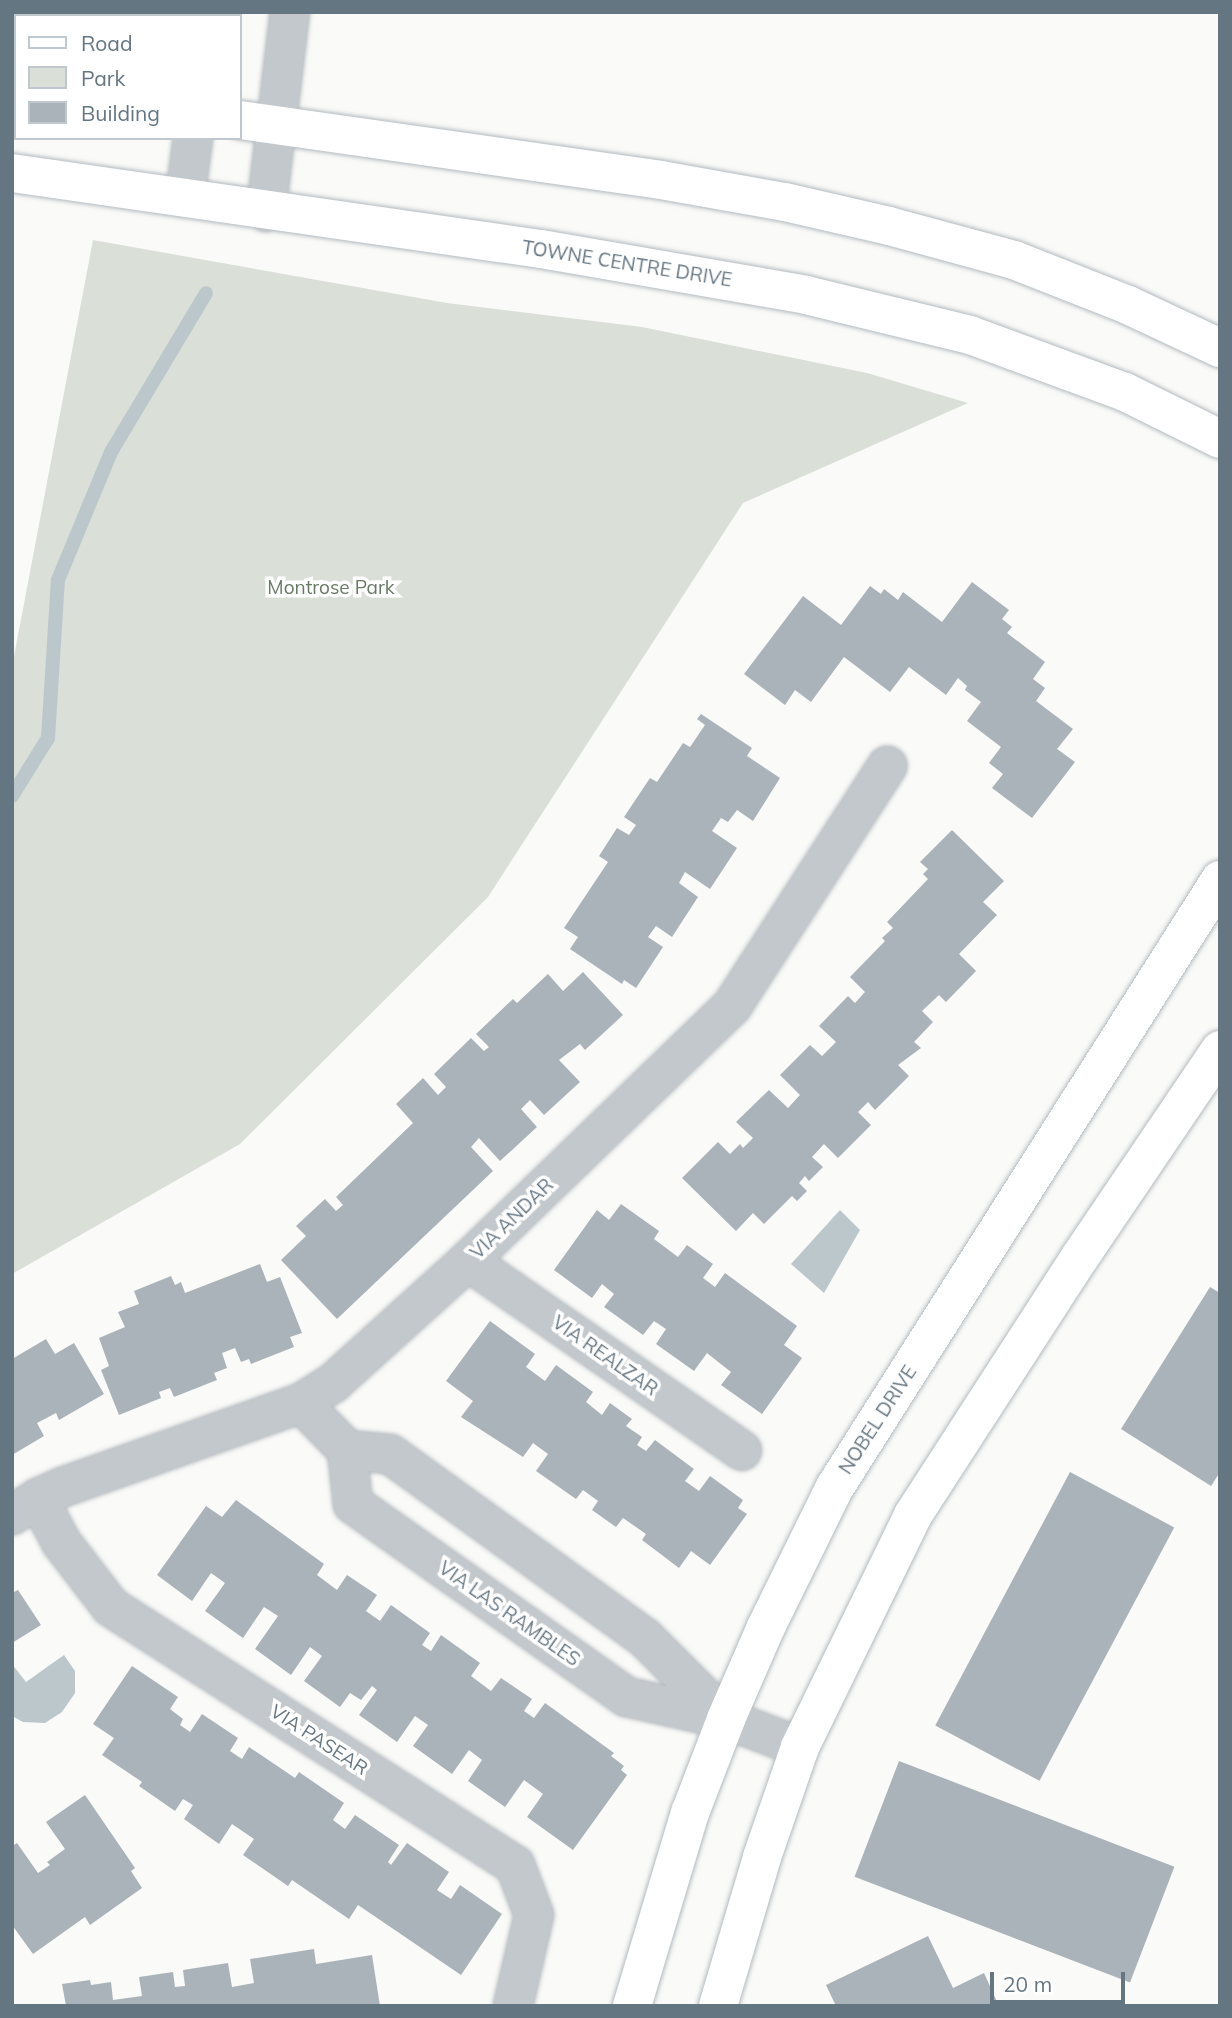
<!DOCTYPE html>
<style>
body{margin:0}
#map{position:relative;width:1232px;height:2018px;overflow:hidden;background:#fafaf8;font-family:Mulish,sans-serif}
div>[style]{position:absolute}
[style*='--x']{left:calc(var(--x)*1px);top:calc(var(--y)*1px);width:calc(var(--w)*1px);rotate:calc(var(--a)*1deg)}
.green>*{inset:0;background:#dadfd7}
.water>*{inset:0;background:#bbc7cb}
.stream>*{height:14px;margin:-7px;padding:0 7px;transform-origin:7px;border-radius:7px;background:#bbc7cb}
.building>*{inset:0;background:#aab3b9;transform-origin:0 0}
.roads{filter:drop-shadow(0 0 2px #b3babf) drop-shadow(0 0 2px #b3babf)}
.minor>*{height:38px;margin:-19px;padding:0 19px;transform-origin:19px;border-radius:19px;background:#c3c8cc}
.tertiary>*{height:38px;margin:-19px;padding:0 19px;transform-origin:19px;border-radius:19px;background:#c3c8cc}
.secondary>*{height:38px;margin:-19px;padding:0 19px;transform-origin:19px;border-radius:19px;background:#fff}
span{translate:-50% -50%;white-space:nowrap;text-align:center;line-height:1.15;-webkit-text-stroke:7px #fff;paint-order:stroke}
.street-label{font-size:19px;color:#657683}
.park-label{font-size:19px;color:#687a64}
.frame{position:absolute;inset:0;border:14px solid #657683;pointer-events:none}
.legend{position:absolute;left:14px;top:14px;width:228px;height:126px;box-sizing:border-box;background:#fff;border:2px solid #c1c8cd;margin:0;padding:9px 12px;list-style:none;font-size:21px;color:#657683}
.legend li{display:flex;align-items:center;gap:14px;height:35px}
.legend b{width:35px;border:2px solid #c1c8cd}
.scale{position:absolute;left:990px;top:1972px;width:135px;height:32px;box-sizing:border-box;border:4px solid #657683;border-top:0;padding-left:9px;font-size:21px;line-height:24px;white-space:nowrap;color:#657683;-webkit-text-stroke:5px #fff;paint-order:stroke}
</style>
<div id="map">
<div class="green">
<i style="clip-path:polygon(12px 12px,118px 12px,115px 16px,16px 16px,16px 41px,12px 41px)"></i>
<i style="clip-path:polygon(93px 240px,447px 303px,642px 327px,867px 373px,968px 403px,743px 503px,488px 897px,240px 1144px,12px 1274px,12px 667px)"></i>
</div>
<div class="water">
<i style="clip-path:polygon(840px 1210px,860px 1230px,824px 1293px,791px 1264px)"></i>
<i style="clip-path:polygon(64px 1655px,75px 1671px,75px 1693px,62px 1712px,45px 1723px,23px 1722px,12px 1716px,12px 1664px,26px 1682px)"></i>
</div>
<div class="stream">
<i style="--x:12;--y:796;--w:68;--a:-58.2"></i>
<i style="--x:48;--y:738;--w:158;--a:-86.4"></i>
<i style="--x:58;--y:580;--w:139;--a:-67.5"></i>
<i style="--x:111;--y:452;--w:185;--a:-59.1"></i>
</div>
<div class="building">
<i style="clip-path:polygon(972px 582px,1009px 610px,1002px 619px,1012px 627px,1007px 633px,1045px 662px,1033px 679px,1045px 688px,1036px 701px,1073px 729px,1057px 749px,1075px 762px,1032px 818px,992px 788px,1003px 774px,989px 763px,1001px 747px,967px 721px,981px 702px,965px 690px,967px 686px,958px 678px,946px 695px,909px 667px,890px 692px,844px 657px,811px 702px,795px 690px,785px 705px,744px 674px,803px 596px,841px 625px,870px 586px,881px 594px,884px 589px,898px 600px,903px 592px,942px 622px)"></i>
<i style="clip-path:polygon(701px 714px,752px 748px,747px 756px,780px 778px,753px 821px,737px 810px,728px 822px,721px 818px,712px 831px,737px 848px,710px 889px,685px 872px,679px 883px,698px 897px,672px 937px,656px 926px,648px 937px,663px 947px,636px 988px,624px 980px,622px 984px,570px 949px,578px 937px,564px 928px,608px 862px,599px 856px,617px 828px,629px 835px,636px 825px,624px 817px,650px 778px,657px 782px,683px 743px,690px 747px,705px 725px,697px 719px)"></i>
<i style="clip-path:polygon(952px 830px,1004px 881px,983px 902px,997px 915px,959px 954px,976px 971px,946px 1002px,939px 995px,922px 1011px,933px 1022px,914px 1042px,921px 1048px,898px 1065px,909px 1076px,875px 1110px,868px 1102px,858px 1112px,871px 1125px,838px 1158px,824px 1144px,812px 1157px,823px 1167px,809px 1181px,805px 1176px,799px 1183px,807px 1191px,797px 1201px,792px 1196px,764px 1224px,753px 1213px,736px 1231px,682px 1178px,718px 1142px,730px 1154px,740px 1144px,743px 1148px,753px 1138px,736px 1122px,769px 1090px,788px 1108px,800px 1095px,780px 1075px,810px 1045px,822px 1056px,836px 1042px,819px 1026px,848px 996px,855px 1003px,865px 992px,850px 977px,885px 941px,882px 938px,893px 928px,887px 922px,928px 879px,923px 874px,928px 869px,920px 862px)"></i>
<i style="clip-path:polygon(583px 972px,623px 1015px,585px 1050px,580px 1044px,559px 1060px,580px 1082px,544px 1115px,530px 1100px,521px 1109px,537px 1127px,500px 1161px,479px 1138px,471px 1147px,493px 1171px,337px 1319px,281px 1260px,306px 1236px,296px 1226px,325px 1199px,336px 1211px,343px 1205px,336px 1197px,413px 1123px,396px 1104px,423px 1078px,438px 1095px,446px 1087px,434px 1074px,471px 1038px,484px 1051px,489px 1047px,476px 1034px,513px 999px,517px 1003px,548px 974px,563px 991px)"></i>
<i style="clip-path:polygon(621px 1204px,659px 1231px,654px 1239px,678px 1257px,687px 1245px,713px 1264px,703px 1278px,715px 1287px,725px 1273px,797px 1326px,784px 1345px,802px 1358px,762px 1414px,721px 1385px,731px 1372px,717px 1361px,707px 1353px,694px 1371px,656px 1344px,666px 1329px,654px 1321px,643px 1335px,604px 1307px,614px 1294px,602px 1284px,592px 1298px,554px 1270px,597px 1210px,609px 1220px)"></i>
<i style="clip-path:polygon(260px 1264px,267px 1282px,280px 1277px,302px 1333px,290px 1337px,294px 1347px,251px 1364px,249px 1359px,241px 1362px,235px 1348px,222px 1353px,227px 1368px,214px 1373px,217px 1380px,174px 1397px,170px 1388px,159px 1392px,161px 1398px,119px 1415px,101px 1370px,109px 1366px,99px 1338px,125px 1327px,118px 1312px,139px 1304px,134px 1291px,171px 1276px,175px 1285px,181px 1282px,185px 1293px)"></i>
<i style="clip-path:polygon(1210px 1287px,1220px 1293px,1220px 1472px,1211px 1486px,1121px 1429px)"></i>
<i style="clip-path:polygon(490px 1321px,535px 1354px,526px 1367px,545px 1381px,556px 1365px,593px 1392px,586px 1402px,602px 1415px,610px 1403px,632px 1419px,626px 1426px,642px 1437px,637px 1445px,646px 1451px,655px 1440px,694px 1469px,685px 1481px,699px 1491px,710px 1476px,743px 1500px,738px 1508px,747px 1514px,710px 1565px,691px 1551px,679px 1568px,642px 1540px,646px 1534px,623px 1518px,616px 1527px,592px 1510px,598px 1501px,583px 1490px,576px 1499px,536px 1471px,548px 1454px,533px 1443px,523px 1457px,461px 1417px,473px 1401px,446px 1381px)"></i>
<i style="clip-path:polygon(46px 1339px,55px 1354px,74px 1343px,104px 1394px,59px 1420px,56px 1413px,37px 1423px,44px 1436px,12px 1455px,12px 1359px)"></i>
<i style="left:1070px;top:1472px;width:118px;height:287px;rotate:28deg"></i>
<i style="clip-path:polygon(236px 1500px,324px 1564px,317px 1575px,337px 1590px,347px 1575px,377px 1595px,366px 1611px,380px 1621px,391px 1605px,430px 1633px,422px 1645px,431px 1651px,441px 1635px,480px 1663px,471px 1676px,491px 1691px,501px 1678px,532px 1699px,524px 1711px,534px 1718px,545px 1703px,614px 1753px,611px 1756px,624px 1766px,621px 1770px,627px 1775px,573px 1850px,527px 1817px,543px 1794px,524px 1780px,505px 1807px,468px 1781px,482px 1760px,469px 1750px,452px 1774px,413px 1746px,428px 1725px,415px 1716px,397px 1742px,359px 1715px,377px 1690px,372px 1686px,361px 1700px,350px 1693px,340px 1707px,304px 1681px,322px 1656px,310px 1647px,291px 1675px,255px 1649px,278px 1616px,264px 1607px,243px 1638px,205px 1611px,225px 1583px,211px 1573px,192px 1601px,157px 1575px,206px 1506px,222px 1517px)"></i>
<i style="clip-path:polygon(18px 1590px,41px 1625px,12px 1643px,12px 1593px)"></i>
<i style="clip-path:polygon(132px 1666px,178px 1697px,170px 1709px,183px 1719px,180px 1725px,190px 1732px,202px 1714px,238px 1738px,230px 1751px,242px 1759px,249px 1747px,295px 1778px,299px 1772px,344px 1803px,333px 1820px,345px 1829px,355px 1815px,399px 1845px,388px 1862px,391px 1865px,407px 1843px,449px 1872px,437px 1890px,451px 1899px,460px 1885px,502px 1914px,461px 1975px,358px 1905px,349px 1919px,292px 1880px,288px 1886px,243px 1855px,254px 1839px,232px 1824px,219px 1844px,184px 1819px,193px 1805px,183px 1799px,175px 1811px,139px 1786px,142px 1782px,102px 1755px,114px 1738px,93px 1724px)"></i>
<i style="left:899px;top:1761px;width:295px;height:124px;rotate:21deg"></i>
<i style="clip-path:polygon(85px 1795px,135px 1868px,131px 1871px,142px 1888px,90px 1925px,85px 1917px,33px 1954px,12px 1925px,12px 1846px,17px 1843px,38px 1873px,50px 1865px,47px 1862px,65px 1849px,46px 1822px)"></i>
<i style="clip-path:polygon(928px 1936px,953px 1988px,984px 1973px,999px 2006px,836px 2006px,826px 1985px)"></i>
<i style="clip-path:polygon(314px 1949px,316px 1964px,372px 1955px,380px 2006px,66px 2006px,62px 1984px,90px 1980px,91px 1985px,111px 1982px,113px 2000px,142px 1996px,139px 1977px,173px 1972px,175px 1987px,185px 1986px,183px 1970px,228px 1963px,232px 1987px,254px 1983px,250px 1959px)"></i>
</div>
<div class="roads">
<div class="minor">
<i style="--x:468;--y:1261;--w:333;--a:34.7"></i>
<i style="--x:301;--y:1403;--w:66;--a:45.6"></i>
<i style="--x:347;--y:1450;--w:54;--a:83.7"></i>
<i style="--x:353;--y:1504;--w:335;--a:35.2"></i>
<i style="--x:627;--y:1697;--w:101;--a:12.5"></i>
<i style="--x:726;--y:1719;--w:79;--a:20.7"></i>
<i style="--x:347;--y:1450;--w:43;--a:5.3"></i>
<i style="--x:390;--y:1454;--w:313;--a:35.8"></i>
<i style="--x:644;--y:1637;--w:116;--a:45"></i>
<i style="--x:38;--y:1498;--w:50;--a:62.4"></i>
<i style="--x:61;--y:1542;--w:82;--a:52.4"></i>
<i style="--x:111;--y:1607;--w:479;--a:32.6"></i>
<i style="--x:515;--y:1865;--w:53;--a:69.2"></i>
<i style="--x:534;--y:1915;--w:93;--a:103"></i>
<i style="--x:12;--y:1515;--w:31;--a:-33"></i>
<i style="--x:38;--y:1498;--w:27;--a:-24"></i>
<i style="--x:63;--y:1487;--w:252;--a:-19.4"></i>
<i style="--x:301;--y:1403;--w:38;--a:-32"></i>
<i style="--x:333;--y:1383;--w:182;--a:-42.1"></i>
<i style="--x:468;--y:1261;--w:367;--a:-44"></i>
<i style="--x:732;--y:1006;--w:286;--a:-57.1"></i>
</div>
<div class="tertiary">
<i style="--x:207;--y:16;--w:4;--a:-90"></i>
<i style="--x:185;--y:198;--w:61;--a:-82.4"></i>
<i style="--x:266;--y:212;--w:201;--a:-83.2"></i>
</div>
<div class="secondary">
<i style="--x:12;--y:88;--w:4;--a:14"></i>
<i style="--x:240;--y:120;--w:425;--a:8.1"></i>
<i style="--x:661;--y:180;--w:126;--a:10.1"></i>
<i style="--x:785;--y:202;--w:107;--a:13"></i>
<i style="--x:889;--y:226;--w:130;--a:15.2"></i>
<i style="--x:1014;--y:260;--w:123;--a:21.5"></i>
<i style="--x:1128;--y:305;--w:102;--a:25.1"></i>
<i style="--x:12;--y:173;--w:534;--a:8.18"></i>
<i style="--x:541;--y:249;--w:269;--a:9.8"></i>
<i style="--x:806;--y:295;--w:169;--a:13.7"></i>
<i style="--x:970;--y:335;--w:165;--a:20.2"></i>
<i style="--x:1125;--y:392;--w:106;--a:26.3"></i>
<i style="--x:632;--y:2006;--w:202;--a:-73.3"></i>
<i style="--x:690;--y:1813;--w:101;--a:-69"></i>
<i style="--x:726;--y:1719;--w:100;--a:-66.5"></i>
<i style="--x:766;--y:1627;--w:156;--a:-63.8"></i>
<i style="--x:835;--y:1487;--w:719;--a:-57.61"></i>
<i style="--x:718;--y:2006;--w:155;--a:-73.5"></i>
<i style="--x:762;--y:1857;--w:116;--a:-70.9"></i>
<i style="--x:800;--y:1747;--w:258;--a:-64"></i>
<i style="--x:913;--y:1515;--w:307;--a:-57.1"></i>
<i style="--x:1080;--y:1257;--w:250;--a:-55.9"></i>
</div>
</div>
<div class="street-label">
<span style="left:627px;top:264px;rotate:9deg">TOWNE CENTRE DRIVE</span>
<span style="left:512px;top:1219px;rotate:-44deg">VIA ANDAR</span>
<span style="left:605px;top:1356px;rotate:35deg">VIA REALZAR</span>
<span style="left:878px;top:1420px;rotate:-57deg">NOBEL DRIVE</span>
<span style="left:509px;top:1614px;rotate:35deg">VIA LAS RAMBLES</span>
<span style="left:319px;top:1740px;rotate:33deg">VIA PASEAR</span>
</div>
<div class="park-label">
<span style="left:331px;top:588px">Montrose Park</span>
</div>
<div class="frame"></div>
<ul class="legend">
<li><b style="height:9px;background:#fff"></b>Road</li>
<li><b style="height:19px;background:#dadfd7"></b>Park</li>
<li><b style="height:19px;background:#aab3b9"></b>Building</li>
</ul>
<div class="scale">20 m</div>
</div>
